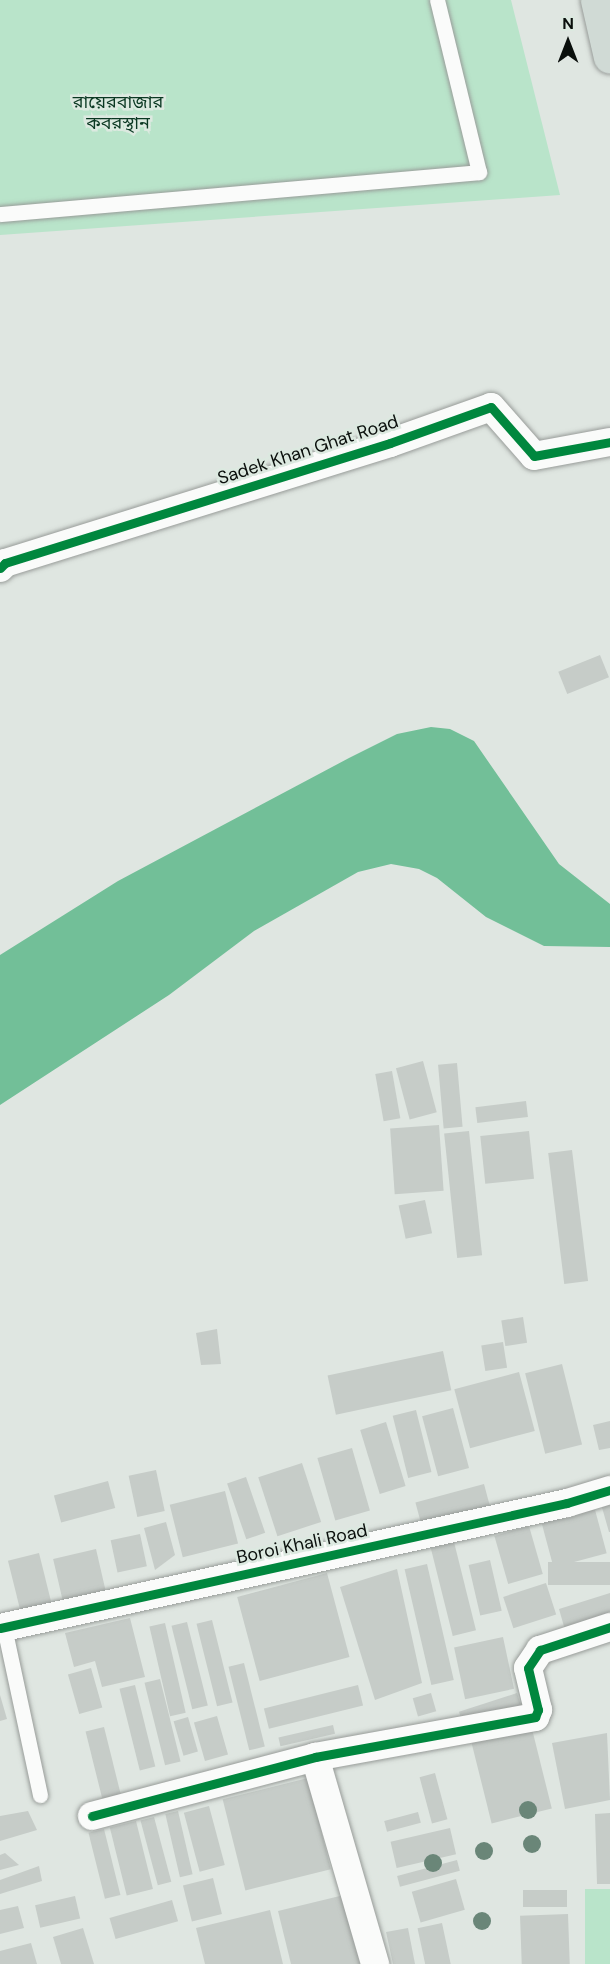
<!DOCTYPE html>
<meta charset="utf-8">
<style>
body{margin:0}
#map{position:relative;width:610px;height:1964px;overflow:hidden;background:#dfe6e1;font-family:"DM Sans","Noto Sans Bengali",sans-serif}
div>[style]{position:absolute}
[style*='--x']{left:calc(var(--x)*1px);top:calc(var(--y)*1px);width:calc(var(--w)*1px);rotate:calc(var(--a)*1deg)}
.green>*{inset:0;background:#b9e4ca;transform-origin:0 0}
.water>*{inset:0;background:#72bf98}
.building>*{inset:0;background:#c6ccc8;transform-origin:0 0}
.roads{filter:drop-shadow(0 0 2px #989c99) drop-shadow(0 0 2px #989c99)}
.service>*{height:15px;margin:-7.5px;padding:0 7.5px;transform-origin:7.5px;border-radius:7.5px;background:#fafbfa}
.minor>*{height:28px;margin:-14px;padding:0 14px;transform-origin:14px;border-radius:14px;background:#fafbfa}
.trunk>*{height:33px;margin:-16.5px;padding:0 16.5px;transform-origin:16.5px;border-radius:16.5px;background:#d0dad5}
.cycleway>*{height:9px;margin:-4.5px;padding:0 4.5px;transform-origin:4.5px;border-radius:4.5px;background:#00873e}
.trees>*{width:18px;height:18px;margin:-9px;border-radius:50%;background:#6a8678}
span{translate:-50% -50%;white-space:nowrap;text-align:center;line-height:1.15;-webkit-text-stroke:5px #dce9e0;paint-order:stroke}
.park-label{font-size:18px;color:#0a3822}
.street-label{font-size:18px;color:#0a0f0c}
.north{position:absolute;left:538px;top:12px;width:60px;height:60px;-webkit-text-stroke:4px #dce9e0;paint-order:stroke;rotate:0deg;font-size:16px;font-weight:700;line-height:24px;text-align:center;color:#0a0f0c}
.north::after{content:'';display:block;margin:auto;width:21px;height:27px;background:#0a0f0c;clip-path:polygon(50% 0,100% 100%,50% 72%,0 100%)}
</style>
<div id="map">
<div class="green">
<i style="clip-path:polygon(0 0,511px 0,560px 195px,0 235px)"></i>
<i style="left:610px;top:1889px;width:75px;height:25px;rotate:90deg"></i>
</div>
<div class="water">
<i style="clip-path:polygon(431px 727px,450px 729px,474px 741px,559px 864px,610px 904px,610px 947px,544px 946px,486px 917px,437px 878px,419px 869px,391px 864px,358px 872px,254px 931px,169px 995px,0 1105px,0 955px,118px 881px,349px 758px,397px 734px)"></i>
</div>
<div class="building">
<i style="left:600px;top:655px;width:24px;height:45px;rotate:68deg"></i>
<i style="left:423px;top:1061px;width:53px;height:28px;rotate:75deg"></i>
<i style="left:457px;top:1063px;width:64px;height:19px;rotate:85deg"></i>
<i style="left:392px;top:1071px;width:48px;height:17px;rotate:80deg"></i>
<i style="left:526px;top:1101px;width:16px;height:51px;rotate:83deg"></i>
<i style="left:439px;top:1125px;width:66px;height:49px;rotate:86deg"></i>
<i style="left:469px;top:1131px;width:125px;height:25px;rotate:84deg"></i>
<i style="left:529px;top:1131px;width:48px;height:49px;rotate:84deg"></i>
<i style="left:572px;top:1150px;width:132px;height:24px;rotate:83deg"></i>
<i style="left:425px;top:1200px;width:34px;height:27px;rotate:78deg"></i>
<i style="left:523px;top:1317px;width:26px;height:22px;rotate:81deg"></i>
<i style="clip-path:polygon(217px 1329px,221px 1364px,201px 1365px,196px 1333px)"></i>
<i style="left:503px;top:1342px;width:26px;height:22px;rotate:81deg"></i>
<i style="left:443px;top:1351px;width:40px;height:118px;rotate:78deg"></i>
<i style="left:562px;top:1364px;width:83px;height:38px;rotate:76deg"></i>
<i style="left:519px;top:1372px;width:61px;height:67px;rotate:75deg"></i>
<i style="left:453px;top:1408px;width:62px;height:32px;rotate:75deg"></i>
<i style="left:416px;top:1410px;width:64px;height:24px;rotate:76deg"></i>
<i style="clip-path:polygon(610px 1421px,610px 1448px,599px 1450px,593px 1425px)"></i>
<i style="left:386px;top:1422px;width:67px;height:27px;rotate:73deg"></i>
<i style="left:352px;top:1448px;width:65px;height:36px;rotate:74deg"></i>
<i style="left:302px;top:1463px;width:62px;height:46px;rotate:72deg"></i>
<i style="left:156px;top:1470px;width:42px;height:28px;rotate:78deg"></i>
<i style="left:246px;top:1477px;width:59px;height:20px;rotate:71deg"></i>
<i style="left:108px;top:1481px;width:28px;height:56px;rotate:75deg"></i>
<i style="left:484px;top:1484px;width:24px;height:71px;rotate:75deg"></i>
<i style="left:225px;top:1491px;width:54px;height:57px;rotate:76deg"></i>
<i style="clip-path:polygon(610px 1501px,610px 1532px,609px 1532px,601px 1504px)"></i>
<i style="left:594px;top:1506px;width:49px;height:55px;rotate:75deg"></i>
<i style="clip-path:polygon(166px 1522px,175px 1555px,155px 1570px,144px 1528px)"></i>
<i style="left:529px;top:1526px;width:50px;height:36px;rotate:74deg"></i>
<i style="left:140px;top:1534px;width:33px;height:30px;rotate:78deg"></i>
<i style="left:454px;top:1542px;width:91px;height:24px;rotate:76deg"></i>
<i style="left:96px;top:1549px;width:49px;height:44px;rotate:77deg"></i>
<i style="left:39px;top:1553px;width:54px;height:32px;rotate:76deg"></i>
<i style="left:490px;top:1560px;width:52px;height:22px;rotate:77deg"></i>
<i style="left:610px;top:1562px;width:23px;height:62px;rotate:90deg"></i>
<i style="left:427px;top:1564px;width:119px;height:23px;rotate:77deg"></i>
<i style="clip-path:polygon(397px 1569px,422px 1683px,375px 1700px,340px 1587px)"></i>
<i style="left:327px;top:1573px;width:87px;height:93px;rotate:75deg"></i>
<i style="left:546px;top:1583px;width:33px;height:45px;rotate:72deg"></i>
<i style="clip-path:polygon(610px 1593px,610px 1616px,565px 1630px,559px 1609px)"></i>
<i style="clip-path:polygon(130px 1618px,145px 1677px,102px 1687px,95px 1661px,74px 1667px,65px 1633px)"></i>
<i style="left:212px;top:1620px;width:85px;height:16px;rotate:76deg"></i>
<i style="left:187px;top:1622px;width:86px;height:16px;rotate:76deg"></i>
<i style="left:165px;top:1623px;width:92px;height:16px;rotate:77deg"></i>
<i style="left:503px;top:1637px;width:53px;height:50px;rotate:78deg"></i>
<i style="left:244px;top:1663px;width:86px;height:16px;rotate:76deg"></i>
<i style="left:91px;top:1668px;width:41px;height:24px;rotate:74deg"></i>
<i style="left:160px;top:1679px;width:85px;height:16px;rotate:76deg"></i>
<i style="left:135px;top:1685px;width:84px;height:16px;rotate:76deg"></i>
<i style="left:358px;top:1685px;width:21px;height:97px;rotate:76deg"></i>
<i style="left:431px;top:1693px;width:19px;height:19px;rotate:74deg"></i>
<i style="left:517px;top:1693px;width:16px;height:61px;rotate:72deg"></i>
<i style="clip-path:polygon(0 1695px,7px 1719px,0 1721px)"></i>
<i style="left:217px;top:1716px;width:40px;height:24px;rotate:74deg"></i>
<i style="left:188px;top:1717px;width:36px;height:15px;rotate:74deg"></i>
<i style="left:333px;top:1725px;width:9px;height:56px;rotate:77deg"></i>
<i style="left:531px;top:1725px;width:86px;height:62px;rotate:76deg"></i>
<i style="left:104px;top:1727px;width:71px;height:19px;rotate:76deg"></i>
<i style="clip-path:polygon(607px 1733px,610px 1800px,565px 1809px,552px 1743px)"></i>
<i style="left:435px;top:1773px;width:48px;height:16px;rotate:75deg"></i>
<i style="left:308px;top:1778px;width:94px;height:88px;rotate:76deg"></i>
<i style="left:209px;top:1806px;width:61px;height:26px;rotate:75deg"></i>
<i style="clip-path:polygon(28px 1811px,37px 1830px,0 1841px,0 1816px)"></i>
<i style="left:178px;top:1811px;width:65px;height:13px;rotate:77deg"></i>
<i style="left:418px;top:1812px;width:11px;height:35px;rotate:75deg"></i>
<i style="clip-path:polygon(610px 1813px,610px 1884px,597px 1884px,595px 1814px)"></i>
<i style="left:154px;top:1817px;width:67px;height:14px;rotate:75deg"></i>
<i style="left:136px;top:1821px;width:70px;height:27px;rotate:76deg"></i>
<i style="left:450px;top:1828px;width:27px;height:61px;rotate:77deg"></i>
<i style="left:104px;top:1829px;width:68px;height:16px;rotate:76deg"></i>
<i style="clip-path:polygon(5px 1853px,19px 1865px,0 1870px,0 1855px)"></i>
<i style="left:457px;top:1860px;width:11px;height:62px;rotate:75deg"></i>
<i style="clip-path:polygon(39px 1866px,42px 1881px,0 1894px,0 1880px)"></i>
<i style="left:213px;top:1878px;width:37px;height:31px;rotate:76deg"></i>
<i style="left:456px;top:1879px;width:32px;height:46px;rotate:74deg"></i>
<i style="left:567px;top:1890px;width:17px;height:44px;rotate:90deg"></i>
<i style="clip-path:polygon(344px 1895px,360px 1964px,291px 1964px,278px 1911px)"></i>
<i style="left:75px;top:1896px;width:23px;height:41px;rotate:77deg"></i>
<i style="left:172px;top:1900px;width:22px;height:65px;rotate:74deg"></i>
<i style="clip-path:polygon(18px 1906px,24px 1928px,0 1934px,0 1910px)"></i>
<i style="clip-path:polygon(270px 1910px,283px 1964px,205px 1964px,196px 1928px)"></i>
<i style="left:568px;top:1914px;width:50px;height:48px;rotate:88deg"></i>
<i style="left:442px;top:1923px;width:42px;height:25px;rotate:78deg"></i>
<i style="clip-path:polygon(83px 1928px,94px 1964px,61px 1964px,53px 1937px)"></i>
<i style="clip-path:polygon(408px 1928px,415px 1964px,393px 1964px,386px 1932px)"></i>
<i style="clip-path:polygon(31px 1943px,37px 1964px,0 1964px,0 1951px)"></i>
</div>
<div class="roads">
<div class="service">
<i style="--x:0;--y:214;--w:481;--a:-5"></i>
<i style="--x:479;--y:172;--w:177;--a:-103.7"></i>
<i style="--x:4;--y:1627;--w:172;--a:77.9"></i>
</div>
<div class="minor">
<i style="--x:0;--y:568;--w:7;--a:-45"></i>
<i style="--x:5;--y:563;--w:403;--a:-17.3"></i>
<i style="--x:390;--y:443;--w:107;--a:-19.6"></i>
<i style="--x:491;--y:407;--w:65;--a:48.7"></i>
<i style="--x:534;--y:456;--w:77;--a:-10.4"></i>
<i style="--x:0;--y:1628;--w:581;--a:-12.43"></i>
<i style="--x:567;--y:1503;--w:45;--a:-16.8"></i>
<i style="--x:315;--y:1757;--w:216;--a:73.8"></i>
<i style="--x:92;--y:1816;--w:231;--a:-14.8"></i>
<i style="--x:315;--y:1757;--w:224;--a:-10.3"></i>
<i style="--x:535;--y:1717;--w:8;--a:-67"></i>
<i style="--x:538;--y:1710;--w:43;--a:-103.4"></i>
<i style="--x:528;--y:1668;--w:22;--a:-56"></i>
<i style="--x:540;--y:1650;--w:74;--a:-18.2"></i>
</div>
<div class="trunk">
<i style="--x:597;--y:0;--w:58;--a:77.2"></i>
</div>
</div>
<div class="cycleway">
<i style="--x:0;--y:568;--w:7;--a:-45"></i>
<i style="--x:5;--y:563;--w:403;--a:-17.3"></i>
<i style="--x:390;--y:443;--w:107;--a:-19.6"></i>
<i style="--x:491;--y:407;--w:65;--a:48.7"></i>
<i style="--x:534;--y:456;--w:77;--a:-10.4"></i>
<i style="--x:0;--y:1628;--w:581;--a:-12.43"></i>
<i style="--x:567;--y:1503;--w:45;--a:-16.8"></i>
<i style="--x:92;--y:1816;--w:231;--a:-14.8"></i>
<i style="--x:315;--y:1757;--w:224;--a:-10.3"></i>
<i style="--x:535;--y:1717;--w:8;--a:-67"></i>
<i style="--x:538;--y:1710;--w:43;--a:-103.4"></i>
<i style="--x:528;--y:1668;--w:22;--a:-56"></i>
<i style="--x:540;--y:1650;--w:74;--a:-18.2"></i>
</div>
<div class="trees">
<i style="left:528px;top:1810px"></i>
<i style="left:532px;top:1844px"></i>
<i style="left:484px;top:1851px"></i>
<i style="left:433px;top:1863px"></i>
<i style="left:482px;top:1921px"></i>
</div>
<div class="park-label">
<span style="left:118px;top:113px">রায়েরবাজার<br>কবরস্থান</span>
</div>
<div class="street-label">
<span style="left:308px;top:450px;rotate:-18deg">Sadek Khan Ghat Road</span>
<span style="left:302px;top:1544px;rotate:-12deg">Boroi Khali Road</span>
</div>
<div class="north">N</div>
</div>
